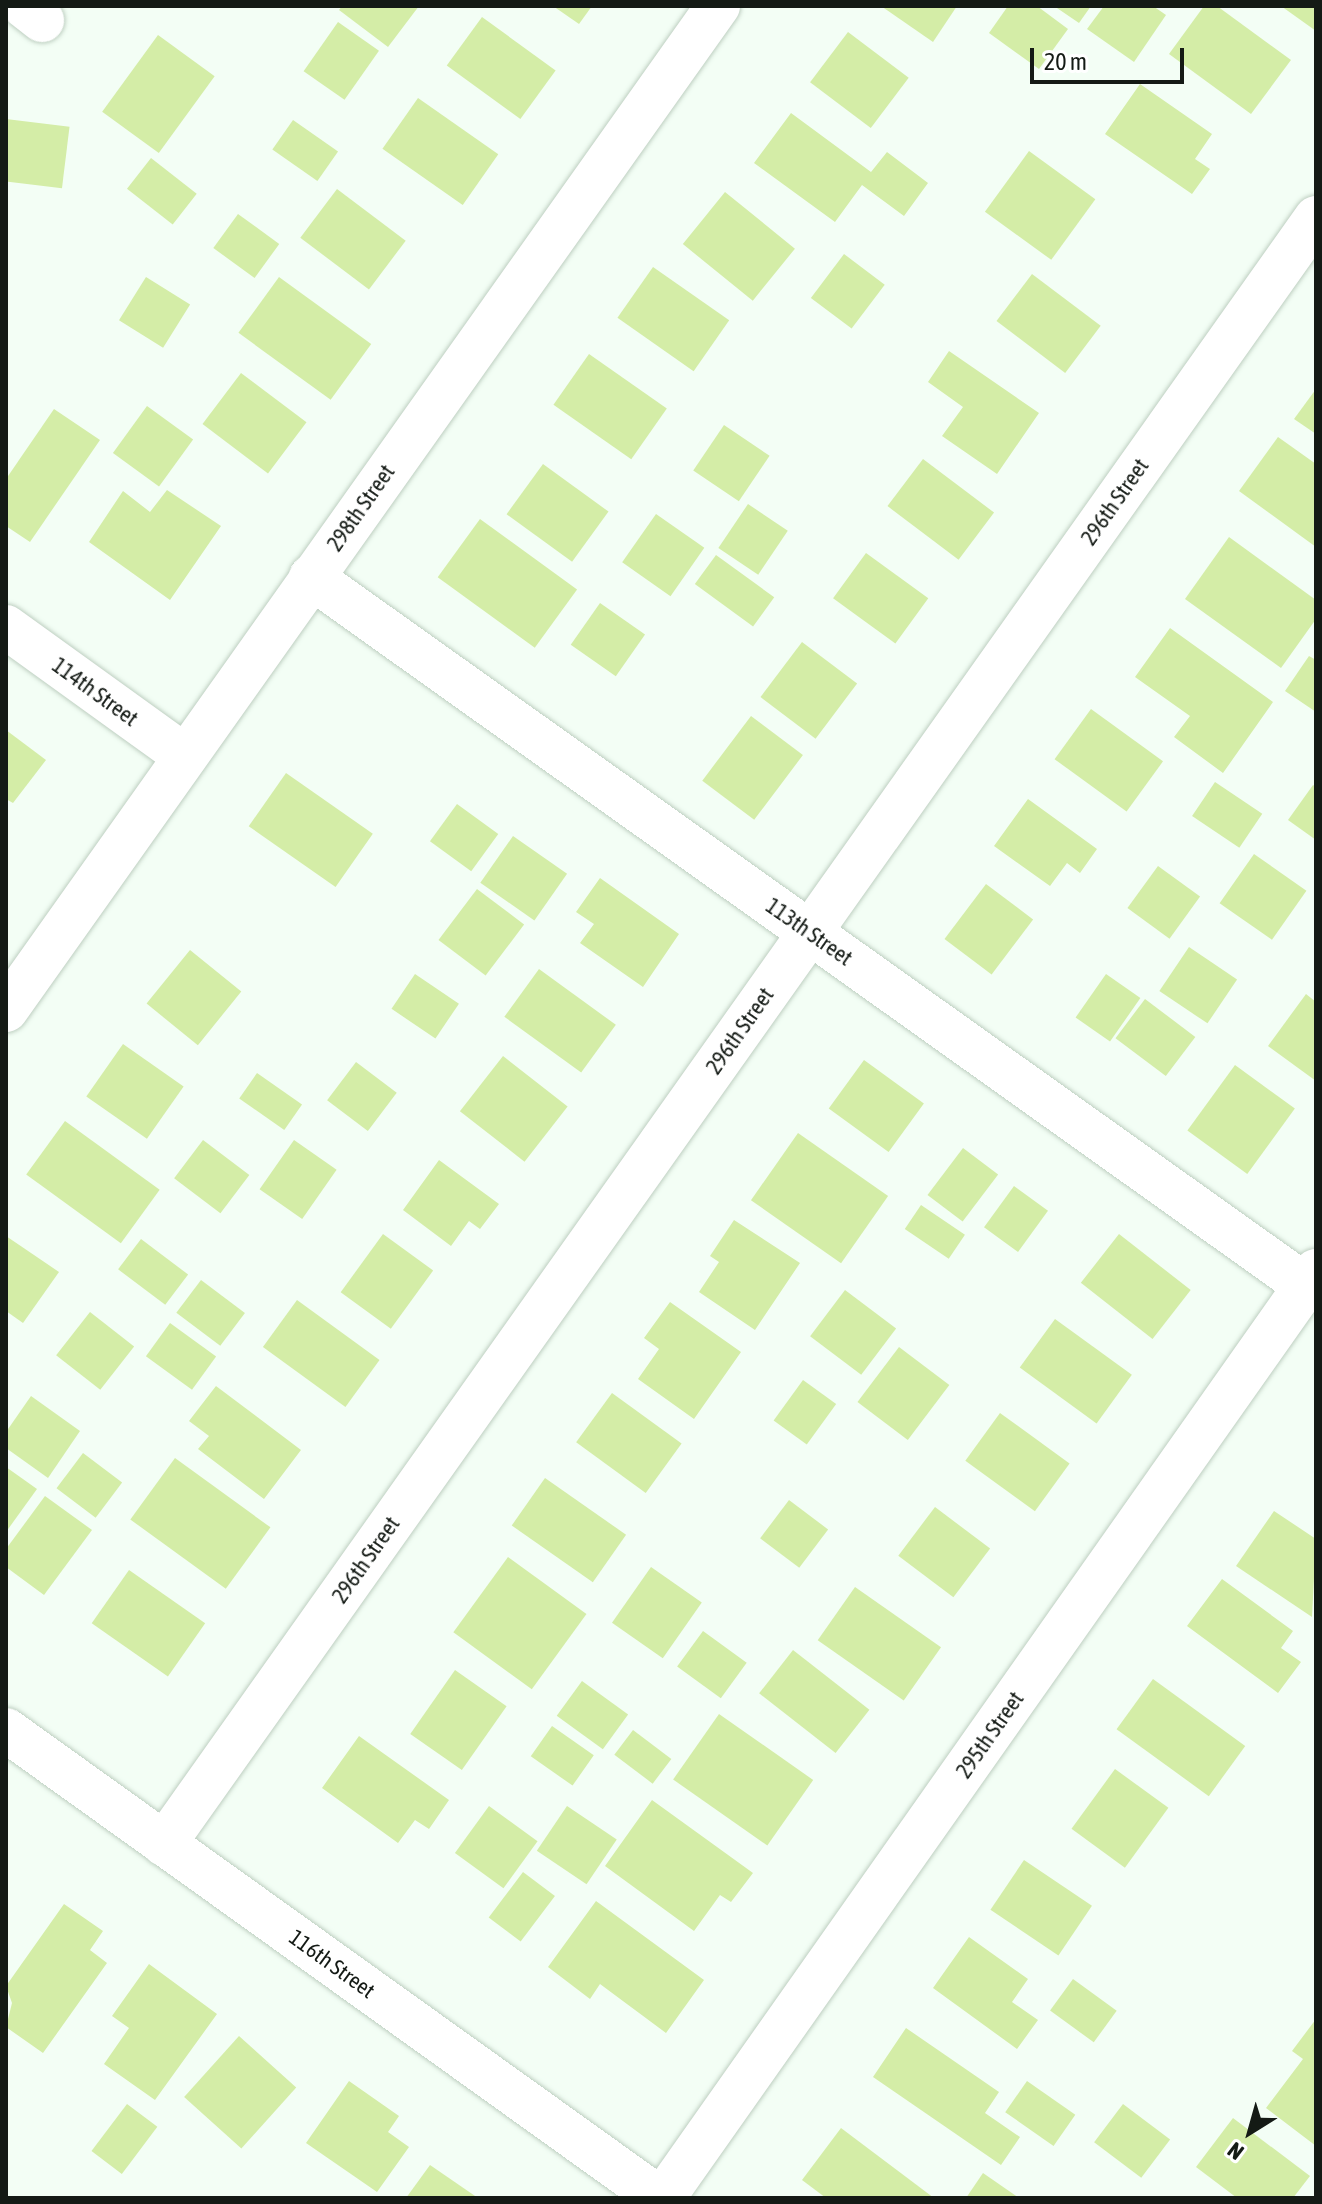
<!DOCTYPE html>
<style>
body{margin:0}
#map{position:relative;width:1322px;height:2204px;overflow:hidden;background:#f3fef5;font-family:"Asap Condensed",sans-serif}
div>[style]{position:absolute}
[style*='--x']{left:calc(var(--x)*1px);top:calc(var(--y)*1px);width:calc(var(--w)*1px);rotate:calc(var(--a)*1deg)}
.building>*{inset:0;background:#d4eda7;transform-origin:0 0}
.roads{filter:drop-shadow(0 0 2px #becfc1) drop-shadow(0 0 2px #becfc1)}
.minor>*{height:44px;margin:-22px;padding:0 22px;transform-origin:22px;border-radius:22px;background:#fff}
span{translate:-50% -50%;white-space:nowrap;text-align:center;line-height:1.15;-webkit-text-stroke:7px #fff;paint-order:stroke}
.street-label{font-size:22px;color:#141a15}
.frame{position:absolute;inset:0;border:8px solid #141a15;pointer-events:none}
.north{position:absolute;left:1210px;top:2092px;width:80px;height:80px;-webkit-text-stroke:6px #fff;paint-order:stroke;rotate:217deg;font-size:22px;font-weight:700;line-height:32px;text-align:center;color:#141a15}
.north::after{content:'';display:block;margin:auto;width:28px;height:36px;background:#141a15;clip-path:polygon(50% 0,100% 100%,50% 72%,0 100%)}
.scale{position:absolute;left:1030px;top:48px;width:154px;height:36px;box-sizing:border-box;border:4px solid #141a15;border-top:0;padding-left:10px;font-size:24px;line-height:28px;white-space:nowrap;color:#141a15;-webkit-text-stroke:6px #fff;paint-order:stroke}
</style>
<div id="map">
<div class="building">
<i style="clip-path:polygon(342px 6px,419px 6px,388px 47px,339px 10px)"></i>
<i style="clip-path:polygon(553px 6px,592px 6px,579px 24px)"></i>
<i style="clip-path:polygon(881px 6px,957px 6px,933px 42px)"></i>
<i style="clip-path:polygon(1008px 6px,1037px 6px,1068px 29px,1039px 69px,989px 33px)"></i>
<i style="clip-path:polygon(1054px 6px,1091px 6px,1079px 23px)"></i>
<i style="clip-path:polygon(1104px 6px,1153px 6px,1166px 15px,1134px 62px,1087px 29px)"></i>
<i style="clip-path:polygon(1204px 6px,1217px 6px,1291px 60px,1251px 114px,1169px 54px)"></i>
<i style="clip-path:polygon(1281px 6px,1316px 6px,1316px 31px)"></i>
<i style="left:482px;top:17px;width:91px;height:60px;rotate:36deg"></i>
<i style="left:338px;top:22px;width:50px;height:60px;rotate:35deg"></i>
<i style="left:848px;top:32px;width:76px;height:63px;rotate:37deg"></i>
<i style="left:158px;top:35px;width:70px;height:95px;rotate:36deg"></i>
<i style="clip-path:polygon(1140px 84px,1212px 134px,1195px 159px,1210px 169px,1192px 194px,1105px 134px)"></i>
<i style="left:418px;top:98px;width:98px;height:62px;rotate:35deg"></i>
<i style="clip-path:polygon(791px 113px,871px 172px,887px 152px,928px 183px,904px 216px,862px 185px,835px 222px,754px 163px)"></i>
<i style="left:6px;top:119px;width:64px;height:62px;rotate:7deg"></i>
<i style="left:293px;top:120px;width:55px;height:36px;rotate:35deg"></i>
<i style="left:1029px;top:151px;width:82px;height:75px;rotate:36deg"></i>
<i style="left:151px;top:158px;width:58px;height:39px;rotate:38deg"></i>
<i style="left:337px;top:189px;width:86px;height:61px;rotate:37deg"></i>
<i style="left:725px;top:192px;width:90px;height:67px;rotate:39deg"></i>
<i style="left:238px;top:214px;width:51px;height:42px;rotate:36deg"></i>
<i style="left:844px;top:254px;width:51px;height:55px;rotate:37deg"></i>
<i style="left:653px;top:267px;width:93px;height:62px;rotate:35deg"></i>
<i style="left:1032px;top:274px;width:86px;height:59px;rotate:37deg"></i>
<i style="left:146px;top:277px;width:52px;height:51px;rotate:32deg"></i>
<i style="left:279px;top:277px;width:114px;height:69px;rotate:36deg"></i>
<i style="clip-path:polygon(949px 351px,1039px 413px,997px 474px,942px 436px,963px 407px,928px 382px)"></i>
<i style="left:589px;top:354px;width:95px;height:62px;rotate:35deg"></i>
<i style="left:241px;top:373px;width:82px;height:64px;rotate:37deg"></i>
<i style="clip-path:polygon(1316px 389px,1316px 434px,1294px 419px)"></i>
<i style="left:147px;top:406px;width:57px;height:58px;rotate:36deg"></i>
<i style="clip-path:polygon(54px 409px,100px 440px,30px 542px,6px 526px,6px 479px)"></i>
<i style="left:724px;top:425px;width:55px;height:55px;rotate:34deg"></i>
<i style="clip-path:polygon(1278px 437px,1316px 464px,1316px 547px,1239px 491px)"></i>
<i style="left:923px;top:459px;width:89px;height:59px;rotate:37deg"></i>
<i style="left:543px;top:464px;width:81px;height:62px;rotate:36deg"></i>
<i style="clip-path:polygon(167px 490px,221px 526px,170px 600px,89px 542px,123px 491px,150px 512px)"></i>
<i style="left:748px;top:504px;width:48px;height:53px;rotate:34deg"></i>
<i style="left:656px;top:514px;width:59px;height:59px;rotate:35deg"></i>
<i style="left:480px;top:519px;width:120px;height:72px;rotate:36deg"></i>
<i style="clip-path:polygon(1229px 537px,1316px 600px,1316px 619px,1281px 668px,1185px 599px)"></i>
<i style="left:866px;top:553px;width:77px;height:56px;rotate:36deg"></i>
<i style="left:716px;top:555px;width:72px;height:36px;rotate:36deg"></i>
<i style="left:600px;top:603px;width:55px;height:51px;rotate:35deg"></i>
<i style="clip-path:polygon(1170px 628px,1273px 702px,1223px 773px,1174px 737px,1190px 716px,1135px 677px)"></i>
<i style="left:802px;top:642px;width:69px;height:69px;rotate:37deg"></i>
<i style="clip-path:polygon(1309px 656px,1316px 660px,1316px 712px,1285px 691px)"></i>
<i style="left:1091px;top:709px;width:89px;height:62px;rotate:36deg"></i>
<i style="left:751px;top:716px;width:65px;height:81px;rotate:37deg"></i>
<i style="clip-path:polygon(6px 730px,46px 760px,13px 803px,6px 799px)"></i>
<i style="left:286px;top:773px;width:106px;height:65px;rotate:35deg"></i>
<i style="left:1215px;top:782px;width:57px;height:41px;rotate:34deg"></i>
<i style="clip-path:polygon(1313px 785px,1316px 787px,1316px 840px,1288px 820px)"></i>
<i style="clip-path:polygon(1028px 799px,1097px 849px,1080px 873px,1067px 863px,1050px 886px,994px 846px)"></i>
<i style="left:457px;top:804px;width:51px;height:46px;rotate:36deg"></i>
<i style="left:513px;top:836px;width:66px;height:57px;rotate:35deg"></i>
<i style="left:1254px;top:854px;width:64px;height:60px;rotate:35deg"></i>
<i style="left:1158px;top:866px;width:52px;height:52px;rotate:36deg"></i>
<i style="clip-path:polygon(600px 878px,679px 934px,643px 987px,580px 943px,594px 924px,576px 912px)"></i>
<i style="left:986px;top:884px;width:59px;height:69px;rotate:37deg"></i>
<i style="left:477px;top:889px;width:59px;height:64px;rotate:37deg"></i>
<i style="left:1189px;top:947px;width:58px;height:53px;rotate:34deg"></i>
<i style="left:190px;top:950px;width:66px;height:69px;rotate:39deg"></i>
<i style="left:539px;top:969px;width:95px;height:59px;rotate:36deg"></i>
<i style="left:415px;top:974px;width:53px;height:42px;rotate:34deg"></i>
<i style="left:1106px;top:974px;width:42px;height:53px;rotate:35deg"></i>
<i style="clip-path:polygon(1306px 994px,1316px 1002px,1316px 1081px,1268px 1046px)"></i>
<i style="left:1145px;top:999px;width:63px;height:49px;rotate:37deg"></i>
<i style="left:123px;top:1044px;width:74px;height:64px;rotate:35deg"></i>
<i style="left:503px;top:1056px;width:82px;height:70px;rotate:38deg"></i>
<i style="left:864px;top:1060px;width:74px;height:60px;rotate:36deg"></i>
<i style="left:356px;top:1062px;width:51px;height:48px;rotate:37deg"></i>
<i style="left:1235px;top:1065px;width:74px;height:81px;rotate:36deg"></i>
<i style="left:257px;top:1073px;width:55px;height:31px;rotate:35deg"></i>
<i style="left:65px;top:1121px;width:117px;height:66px;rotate:36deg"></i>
<i style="left:798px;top:1133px;width:110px;height:82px;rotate:35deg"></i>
<i style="left:203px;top:1140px;width:58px;height:48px;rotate:37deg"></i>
<i style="left:294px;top:1140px;width:52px;height:60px;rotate:35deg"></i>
<i style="left:963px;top:1148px;width:44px;height:59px;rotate:37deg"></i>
<i style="clip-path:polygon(439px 1160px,499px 1204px,480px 1229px,469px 1221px,451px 1246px,403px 1210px)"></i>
<i style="left:1014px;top:1186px;width:42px;height:51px;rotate:36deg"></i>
<i style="left:921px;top:1205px;width:53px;height:29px;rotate:34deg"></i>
<i style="clip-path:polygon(734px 1220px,800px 1263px,755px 1330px,699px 1292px,719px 1262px,710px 1256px)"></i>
<i style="left:383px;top:1234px;width:62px;height:72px;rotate:36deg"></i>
<i style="left:1119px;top:1234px;width:91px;height:62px;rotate:38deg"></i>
<i style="clip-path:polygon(6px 1236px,59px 1272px,23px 1323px,6px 1311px)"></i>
<i style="left:141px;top:1239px;width:59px;height:38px;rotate:37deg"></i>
<i style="left:201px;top:1280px;width:55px;height:41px;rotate:37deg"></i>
<i style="left:845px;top:1290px;width:64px;height:58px;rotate:37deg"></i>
<i style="left:297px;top:1300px;width:102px;height:58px;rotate:36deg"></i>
<i style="clip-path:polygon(670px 1302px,741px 1352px,694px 1419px,638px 1379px,659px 1349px,644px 1338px)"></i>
<i style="left:90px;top:1312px;width:56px;height:55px;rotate:38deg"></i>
<i style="left:1055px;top:1319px;width:95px;height:60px;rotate:36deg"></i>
<i style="left:170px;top:1323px;width:57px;height:41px;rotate:36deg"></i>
<i style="left:899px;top:1347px;width:63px;height:69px;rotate:37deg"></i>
<i style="left:803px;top:1380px;width:41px;height:50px;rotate:36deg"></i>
<i style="clip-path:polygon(216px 1386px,301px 1450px,264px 1499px,198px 1449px,209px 1436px,189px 1421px)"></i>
<i style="left:612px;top:1393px;width:86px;height:61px;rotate:36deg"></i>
<i style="clip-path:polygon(31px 1396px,80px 1431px,48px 1478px,6px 1448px,6px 1432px)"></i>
<i style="left:1000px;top:1413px;width:86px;height:59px;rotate:36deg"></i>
<i style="left:83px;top:1453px;width:49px;height:44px;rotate:37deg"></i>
<i style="left:175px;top:1458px;width:118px;height:76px;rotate:36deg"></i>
<i style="clip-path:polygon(6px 1467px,37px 1489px,6px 1532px)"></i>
<i style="left:545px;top:1478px;width:99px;height:58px;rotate:35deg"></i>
<i style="clip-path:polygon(45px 1496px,92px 1530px,44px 1595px,6px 1567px,6px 1549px)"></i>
<i style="left:789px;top:1500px;width:49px;height:48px;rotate:37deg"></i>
<i style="left:935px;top:1507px;width:69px;height:61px;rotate:37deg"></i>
<i style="clip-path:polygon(1274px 1511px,1316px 1539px,1312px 1617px,1236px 1566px)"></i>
<i style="left:508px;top:1557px;width:97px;height:93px;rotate:36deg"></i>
<i style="left:651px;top:1567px;width:62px;height:68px;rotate:35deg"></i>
<i style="left:129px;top:1570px;width:93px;height:65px;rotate:35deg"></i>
<i style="clip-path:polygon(1222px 1579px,1293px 1631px,1281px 1648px,1301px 1662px,1278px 1693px,1187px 1626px)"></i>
<i style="left:855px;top:1587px;width:105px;height:65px;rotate:35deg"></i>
<i style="left:703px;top:1631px;width:54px;height:44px;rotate:36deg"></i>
<i style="left:793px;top:1650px;width:97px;height:55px;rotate:38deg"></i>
<i style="left:455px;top:1670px;width:63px;height:78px;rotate:35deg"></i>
<i style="left:1153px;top:1679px;width:114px;height:62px;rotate:36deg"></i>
<i style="left:582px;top:1681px;width:57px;height:43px;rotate:36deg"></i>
<i style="left:719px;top:1714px;width:115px;height:80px;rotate:35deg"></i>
<i style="left:552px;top:1726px;width:51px;height:37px;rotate:35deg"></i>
<i style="left:633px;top:1730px;width:48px;height:31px;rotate:37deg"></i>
<i style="clip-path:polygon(359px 1736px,449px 1800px,429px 1829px,415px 1820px,398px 1843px,322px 1788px)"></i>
<i style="left:1115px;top:1769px;width:66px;height:74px;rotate:36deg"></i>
<i style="clip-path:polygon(652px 1800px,753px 1873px,731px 1902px,720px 1895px,694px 1931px,605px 1866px)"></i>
<i style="left:489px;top:1806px;width:60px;height:58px;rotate:36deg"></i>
<i style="left:567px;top:1806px;width:60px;height:54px;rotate:34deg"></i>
<i style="left:1024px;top:1860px;width:82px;height:60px;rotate:34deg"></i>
<i style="left:523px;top:1872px;width:40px;height:57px;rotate:37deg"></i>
<i style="clip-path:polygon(596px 1901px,704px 1980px,666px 2033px,600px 1984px,590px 1999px,548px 1967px)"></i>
<i style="clip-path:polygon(64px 1904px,103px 1931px,90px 1950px,107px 1963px,43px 2053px,6px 2027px,12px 2003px,6px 1986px)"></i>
<i style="clip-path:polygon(969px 1937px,1028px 1979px,1012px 2002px,1038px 2020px,1017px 2049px,933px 1988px)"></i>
<i style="clip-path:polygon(149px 1964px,217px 2014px,155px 2100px,104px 2064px,129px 2028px,112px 2016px)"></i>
<i style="left:1073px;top:1979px;width:54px;height:39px;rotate:36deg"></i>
<i style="clip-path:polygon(1316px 2019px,1316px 2146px,1266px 2108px,1303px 2059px,1292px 2051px)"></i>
<i style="clip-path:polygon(906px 2028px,999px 2092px,985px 2113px,1020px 2137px,1001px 2165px,873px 2077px)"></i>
<i style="left:239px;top:2036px;width:77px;height:82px;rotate:42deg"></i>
<i style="clip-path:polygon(349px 2081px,399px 2116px,388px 2132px,409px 2147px,377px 2192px,306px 2143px)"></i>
<i style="left:1027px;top:2081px;width:59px;height:38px;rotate:35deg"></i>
<i style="left:127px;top:2104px;width:38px;height:59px;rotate:37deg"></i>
<i style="left:1123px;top:2104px;width:59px;height:48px;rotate:37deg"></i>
<i style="clip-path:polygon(1233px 2118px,1310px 2176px,1293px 2198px,1237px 2198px,1196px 2167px)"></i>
<i style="clip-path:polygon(841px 2128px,934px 2198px,826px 2198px,802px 2180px)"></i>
<i style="clip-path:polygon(430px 2165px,478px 2198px,406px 2198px)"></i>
<i style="clip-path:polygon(983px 2173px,1019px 2198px,966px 2198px)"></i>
</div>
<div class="roads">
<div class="minor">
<i style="--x:24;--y:6;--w:23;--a:38"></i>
<i style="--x:311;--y:577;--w:1222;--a:35.47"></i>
<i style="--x:6;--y:627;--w:221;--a:35.8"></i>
<i style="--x:6;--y:1010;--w:1231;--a:-54.66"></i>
<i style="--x:6;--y:1730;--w:803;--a:35.63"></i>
<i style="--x:164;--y:1844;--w:1993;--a:-54.68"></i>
<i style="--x:663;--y:2198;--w:1134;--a:-54.84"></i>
</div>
</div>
<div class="street-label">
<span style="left:1115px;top:502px;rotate:-55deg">296th Street</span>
<span style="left:361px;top:508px;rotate:-55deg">298th Street</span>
<span style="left:95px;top:692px;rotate:36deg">114th Street</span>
<span style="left:809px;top:932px;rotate:35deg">113th Street</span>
<span style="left:740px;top:1031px;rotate:-55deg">296th Street</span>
<span style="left:366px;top:1560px;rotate:-55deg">296th Street</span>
<span style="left:990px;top:1735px;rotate:-55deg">295th Street</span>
<span style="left:332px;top:1964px;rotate:36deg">116th Street</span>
</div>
<div class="frame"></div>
<div class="north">N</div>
<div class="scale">20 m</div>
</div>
